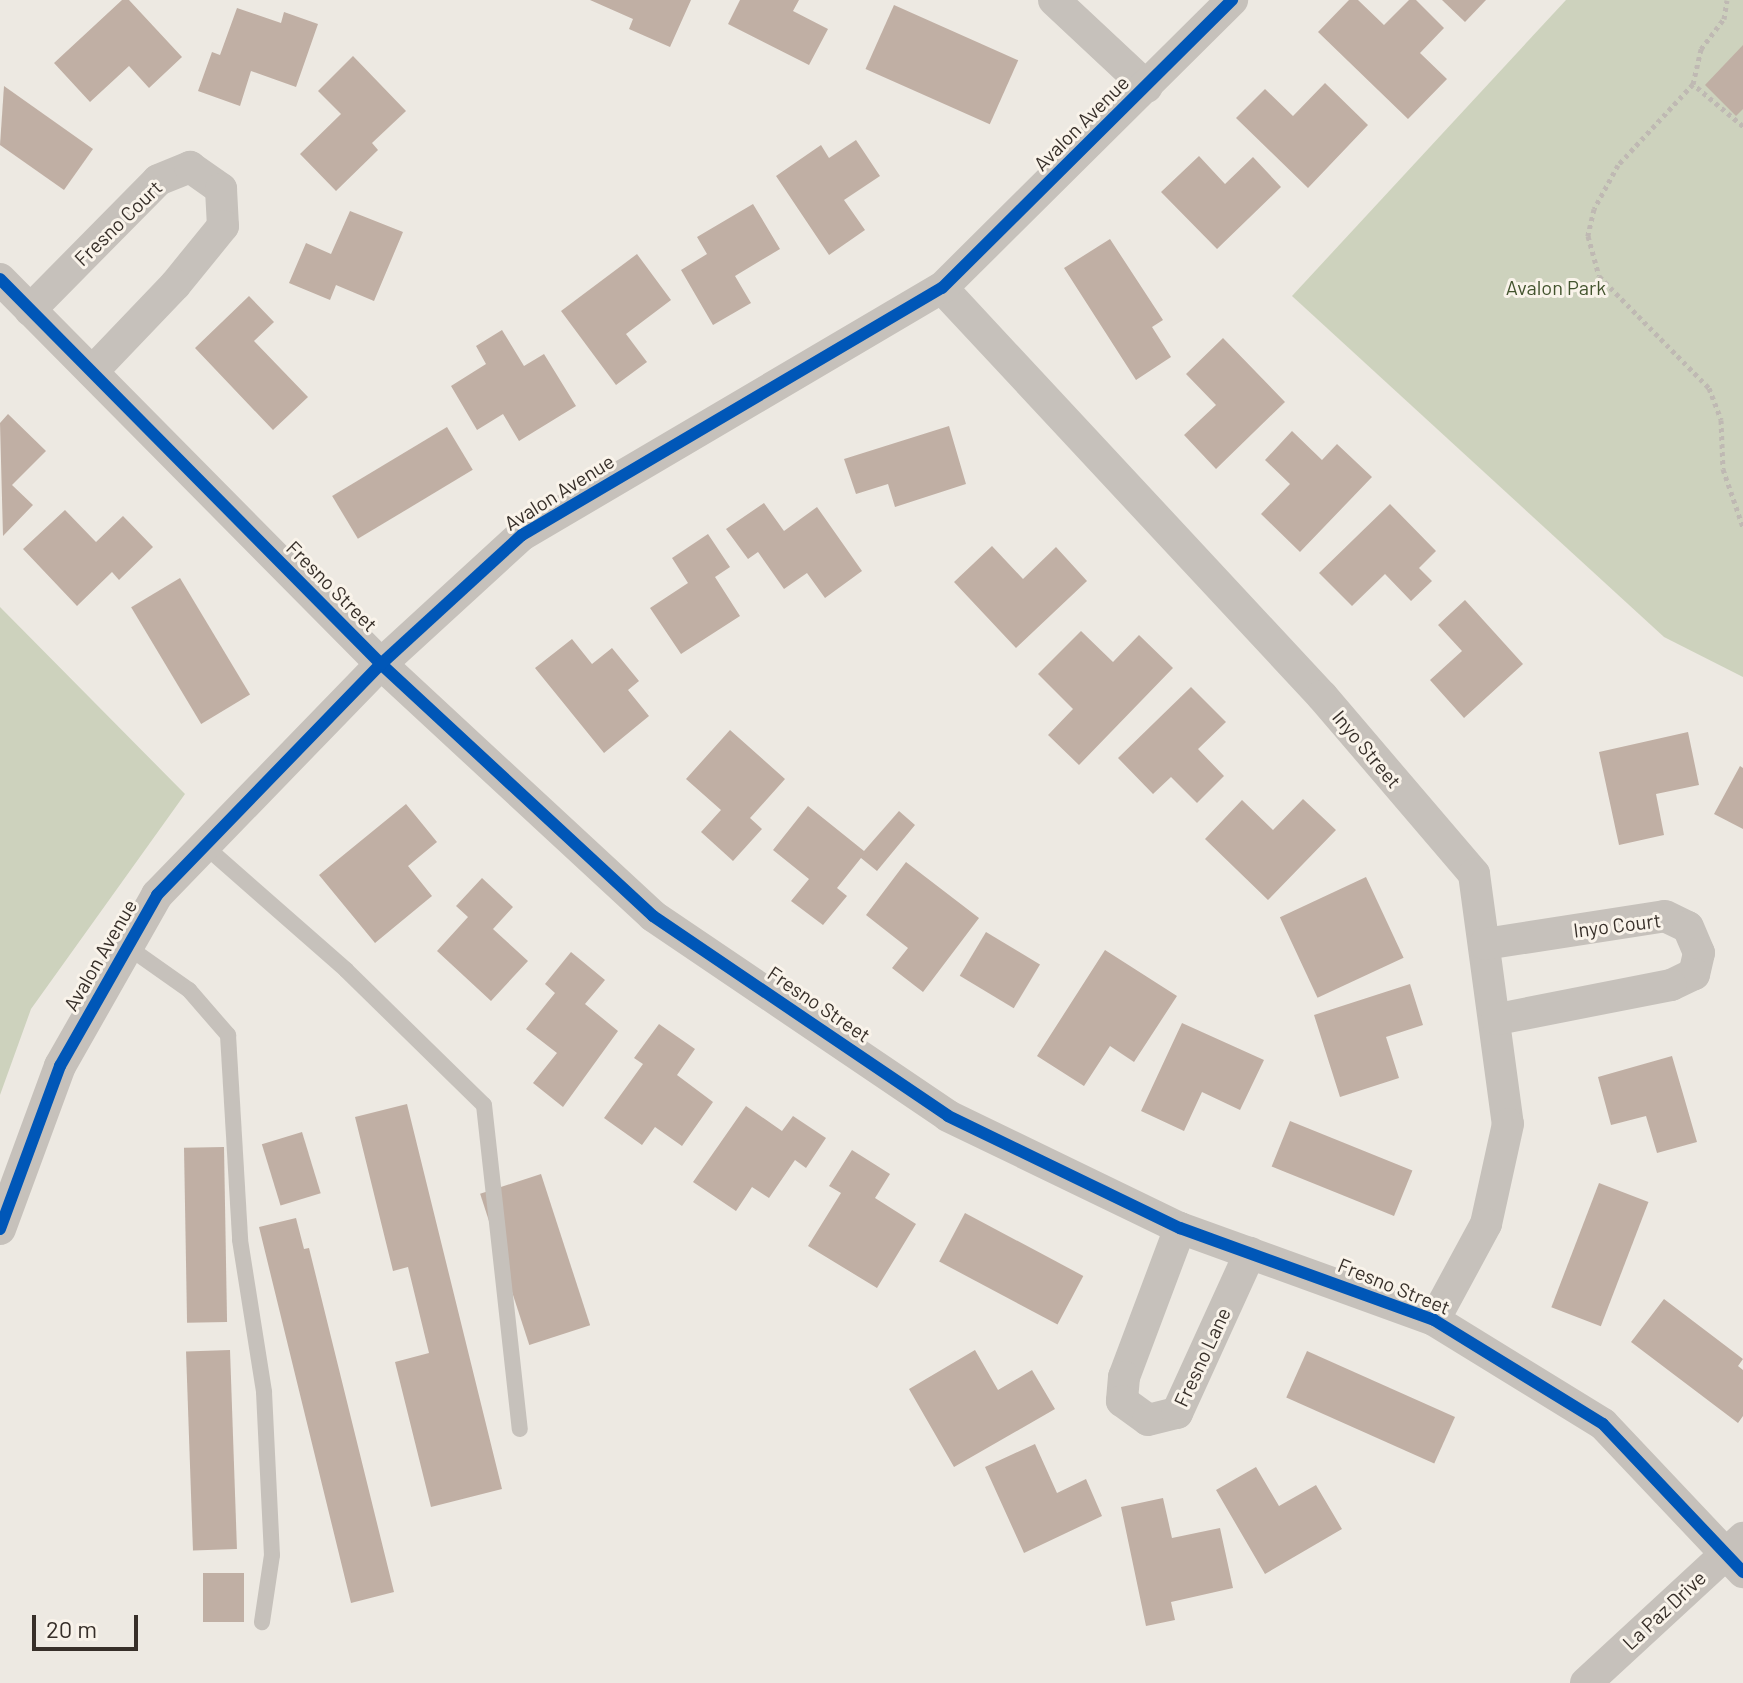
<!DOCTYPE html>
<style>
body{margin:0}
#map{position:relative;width:1743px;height:1683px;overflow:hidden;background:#ede9e2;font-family:Barlow,sans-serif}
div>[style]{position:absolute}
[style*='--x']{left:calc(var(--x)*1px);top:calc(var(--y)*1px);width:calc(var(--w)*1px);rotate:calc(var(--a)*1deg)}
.green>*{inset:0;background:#cdd2bd}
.building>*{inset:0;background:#c0afa4;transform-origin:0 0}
.path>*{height:5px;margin-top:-2.5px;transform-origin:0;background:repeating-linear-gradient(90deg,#bfb9b3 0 4px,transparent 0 8px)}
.lane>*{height:16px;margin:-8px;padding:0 8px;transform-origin:8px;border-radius:8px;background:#c6c1bb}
.street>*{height:32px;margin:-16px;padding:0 16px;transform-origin:16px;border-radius:16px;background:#c6c1bb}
.cycleway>*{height:12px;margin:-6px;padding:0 6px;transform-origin:6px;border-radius:6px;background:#0057b8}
span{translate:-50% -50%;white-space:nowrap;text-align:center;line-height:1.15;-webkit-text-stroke:6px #f9f3ea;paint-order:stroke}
.street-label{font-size:20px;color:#372f29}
.park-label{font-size:20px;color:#43542e}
.scale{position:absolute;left:32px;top:1615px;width:106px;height:36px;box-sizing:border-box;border:4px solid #372f29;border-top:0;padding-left:10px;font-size:24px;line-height:28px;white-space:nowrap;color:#372f29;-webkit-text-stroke:6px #f9f3ea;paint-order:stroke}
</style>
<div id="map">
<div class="green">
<i style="clip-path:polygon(1566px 0,1743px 0,1743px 677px,1664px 637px,1292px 296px)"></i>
<i style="clip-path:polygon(0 607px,185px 794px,31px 1009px,0 1095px)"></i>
</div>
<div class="building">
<i style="clip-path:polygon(122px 0,129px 0,182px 57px,149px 88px,129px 66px,90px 102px,54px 63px)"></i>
<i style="clip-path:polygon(590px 0,691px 0,670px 47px,629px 29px,633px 19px)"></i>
<i style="clip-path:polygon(740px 0,799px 0,793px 11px,828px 29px,809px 65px,728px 24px)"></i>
<i style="clip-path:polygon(1349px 0,1358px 0,1384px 25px,1409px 0,1416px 0,1444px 28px,1420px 53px,1447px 79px,1408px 119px,1318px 32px)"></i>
<i style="clip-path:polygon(1442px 0,1486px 0,1465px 22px)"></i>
<i style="left:894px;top:5px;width:136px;height:70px;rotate:24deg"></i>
<i style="clip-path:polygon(237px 8px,281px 23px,284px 12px,318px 24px,296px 87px,251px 71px,240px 106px,198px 91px,212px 52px,220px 55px)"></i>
<i style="clip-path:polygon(1743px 45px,1743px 109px,1736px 116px,1705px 85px)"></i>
<i style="clip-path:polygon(353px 56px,406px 111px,372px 143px,378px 150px,336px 191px,300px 154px,341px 114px,318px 91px)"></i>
<i style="clip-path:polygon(1325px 83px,1368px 125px,1308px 188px,1236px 118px,1265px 89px,1293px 116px)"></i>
<i style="clip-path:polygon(4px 86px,93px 149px,64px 190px,0 145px)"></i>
<i style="clip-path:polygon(856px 140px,880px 176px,844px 200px,865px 230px,829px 255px,776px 176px,821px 145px,829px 158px)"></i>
<i style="clip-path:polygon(1199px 156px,1225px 184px,1253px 157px,1281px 187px,1217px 249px,1161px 192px)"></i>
<i style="clip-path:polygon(753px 204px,780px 249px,735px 276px,751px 303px,713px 325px,681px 270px,707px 254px,697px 237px)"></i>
<i style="clip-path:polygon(350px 211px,403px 232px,374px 301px,336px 285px,330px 300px,289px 283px,306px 243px,331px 254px)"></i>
<i style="clip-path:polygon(1110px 239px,1163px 320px,1152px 327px,1171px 357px,1136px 380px,1064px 268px)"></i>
<i style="clip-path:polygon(637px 254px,671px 300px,626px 334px,647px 362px,616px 385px,561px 311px)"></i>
<i style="clip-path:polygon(249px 296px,274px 322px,254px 341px,308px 397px,273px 430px,195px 348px)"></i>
<i style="clip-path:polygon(502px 330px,524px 366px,544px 354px,576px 406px,519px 441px,503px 414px,477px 430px,451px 386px,486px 364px,476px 346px)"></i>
<i style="clip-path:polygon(1223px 338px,1285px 402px,1216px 469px,1184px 435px,1216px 405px,1186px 374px)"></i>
<i style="clip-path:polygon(8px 414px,46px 451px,12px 485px,33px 505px,3px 536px,0 423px)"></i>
<i style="clip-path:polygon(949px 426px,966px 484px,895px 507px,888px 484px,856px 494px,844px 459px)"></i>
<i style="left:447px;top:427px;width:50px;height:134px;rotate:59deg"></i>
<i style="clip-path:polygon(1292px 431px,1322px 460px,1337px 444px,1372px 477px,1300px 552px,1261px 514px,1290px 484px,1265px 460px)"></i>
<i style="clip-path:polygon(764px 503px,784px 531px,817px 507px,862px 571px,825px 598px,807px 573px,784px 589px,758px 552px,748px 559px,726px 529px)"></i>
<i style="clip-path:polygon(1390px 504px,1436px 551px,1419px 568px,1432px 581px,1411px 601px,1385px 574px,1352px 606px,1319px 573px)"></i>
<i style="clip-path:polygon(65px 510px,96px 542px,123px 516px,153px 547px,119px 580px,112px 572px,77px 606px,23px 549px)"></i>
<i style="clip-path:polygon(708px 534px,730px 567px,715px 577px,740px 616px,681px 654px,650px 608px,688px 583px,672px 558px)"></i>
<i style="clip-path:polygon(992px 546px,1023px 579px,1056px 547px,1087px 581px,1016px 648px,954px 582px)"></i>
<i style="left:180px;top:578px;width:136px;height:57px;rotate:59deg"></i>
<i style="clip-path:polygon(1465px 600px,1523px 664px,1464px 718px,1430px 680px,1462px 651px,1438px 625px)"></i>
<i style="clip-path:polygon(1081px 631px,1113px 662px,1139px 635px,1173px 668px,1079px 765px,1048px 735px,1073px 709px,1038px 674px)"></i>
<i style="clip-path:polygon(572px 639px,592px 664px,612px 648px,639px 681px,628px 690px,649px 716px,604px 753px,535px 668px)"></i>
<i style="clip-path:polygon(1191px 687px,1226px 722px,1198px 749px,1224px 776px,1197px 803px,1171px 777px,1153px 794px,1118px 758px)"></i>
<i style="clip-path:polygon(730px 730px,785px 779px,750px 818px,762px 829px,733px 861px,701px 832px,721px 810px,686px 779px)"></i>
<i style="clip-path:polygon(1688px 732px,1699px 785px,1656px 794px,1664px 835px,1619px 845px,1599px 752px)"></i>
<i style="clip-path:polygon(1740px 766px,1743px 768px,1743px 829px,1714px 814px)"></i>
<i style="clip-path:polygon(1303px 799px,1336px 830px,1268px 900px,1205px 839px,1242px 800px,1273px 830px)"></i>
<i style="clip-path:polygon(406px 804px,437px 842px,408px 866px,432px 896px,375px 943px,319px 875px)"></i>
<i style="clip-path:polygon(808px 806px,864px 851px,899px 811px,915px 825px,877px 871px,861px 858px,837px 888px,847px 896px,823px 925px,791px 901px,809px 879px,773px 850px)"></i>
<i style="clip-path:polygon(906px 862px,979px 918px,923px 992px,892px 968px,908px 948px,866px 915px)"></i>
<i style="left:1366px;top:877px;width:89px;height:95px;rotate:65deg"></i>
<i style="clip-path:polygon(482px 878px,513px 907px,493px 929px,528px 961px,491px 1001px,437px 951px,468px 917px,456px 906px)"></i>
<i style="left:986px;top:932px;width:63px;height:51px;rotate:31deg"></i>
<i style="clip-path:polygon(1105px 950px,1177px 996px,1134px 1062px,1110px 1046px,1084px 1086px,1037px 1056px)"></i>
<i style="clip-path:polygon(571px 952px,605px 980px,585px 1004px,618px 1031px,563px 1107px,533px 1083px,557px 1053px,526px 1029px,555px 993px,545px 984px)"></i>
<i style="clip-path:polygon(1410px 984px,1423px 1025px,1386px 1037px,1399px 1078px,1340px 1097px,1314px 1015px)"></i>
<i style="clip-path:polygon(1182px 1023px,1264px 1060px,1240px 1110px,1202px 1092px,1184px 1131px,1141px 1111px)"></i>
<i style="clip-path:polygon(659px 1024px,695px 1049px,677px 1075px,713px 1102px,682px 1146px,655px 1127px,642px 1145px,604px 1118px,643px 1064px,634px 1058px)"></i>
<i style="clip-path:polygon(1672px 1056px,1697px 1142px,1657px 1153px,1646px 1116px,1611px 1125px,1598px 1077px)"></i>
<i style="clip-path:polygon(407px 1104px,502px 1489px,431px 1507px,395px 1362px,429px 1353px,408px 1267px,393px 1271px,355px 1117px)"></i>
<i style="clip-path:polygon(746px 1106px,782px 1131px,793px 1116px,826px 1138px,806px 1168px,795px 1160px,769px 1198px,752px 1187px,736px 1211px,693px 1182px)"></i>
<i style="left:1290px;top:1121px;width:132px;height:49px;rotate:22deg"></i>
<i style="left:302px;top:1132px;width:64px;height:42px;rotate:73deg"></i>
<i style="left:224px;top:1147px;width:175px;height:40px;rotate:89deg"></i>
<i style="clip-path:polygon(852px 1150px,890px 1174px,875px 1198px,916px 1224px,877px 1288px,808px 1246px,841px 1193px,829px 1186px)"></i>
<i style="left:541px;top:1174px;width:159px;height:64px;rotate:72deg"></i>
<i style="left:1599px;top:1183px;width:53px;height:133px;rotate:21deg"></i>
<i style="left:965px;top:1213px;width:134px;height:55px;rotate:28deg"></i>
<i style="clip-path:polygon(296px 1218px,304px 1249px,309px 1248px,394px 1592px,351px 1603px,259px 1227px)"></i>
<i style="clip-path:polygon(1664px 1299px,1743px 1359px,1738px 1366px,1743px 1370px,1743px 1416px,1738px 1423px,1631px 1342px)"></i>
<i style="left:230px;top:1350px;width:199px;height:44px;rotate:88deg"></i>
<i style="clip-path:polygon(975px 1350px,998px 1390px,1032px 1370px,1055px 1409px,954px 1467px,909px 1389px)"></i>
<i style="left:1307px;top:1351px;width:162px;height:51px;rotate:24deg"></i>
<i style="clip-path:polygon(1035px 1444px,1057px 1493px,1086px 1479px,1102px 1516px,1024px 1553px,985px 1467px)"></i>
<i style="clip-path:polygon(1256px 1467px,1279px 1506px,1316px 1485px,1342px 1529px,1265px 1574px,1216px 1490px)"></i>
<i style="clip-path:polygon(1163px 1498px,1172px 1538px,1220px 1528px,1233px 1588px,1171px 1602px,1175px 1620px,1146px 1626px,1121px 1507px)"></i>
<i style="left:203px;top:1573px;width:41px;height:49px"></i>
</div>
<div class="path">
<i style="--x:1693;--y:84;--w:36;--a:-77"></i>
<i style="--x:1701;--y:49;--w:38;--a:-53"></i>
<i style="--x:1724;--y:19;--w:19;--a:-81"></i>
<i style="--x:1743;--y:126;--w:65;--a:-140"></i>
<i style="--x:1693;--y:84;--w:110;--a:132.8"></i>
<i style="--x:1618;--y:165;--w:50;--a:118.6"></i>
<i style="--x:1594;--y:209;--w:28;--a:103"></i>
<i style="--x:1588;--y:236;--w:41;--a:74.6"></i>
<i style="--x:1599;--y:276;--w:157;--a:45.5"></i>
<i style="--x:1709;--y:388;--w:34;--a:69"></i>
<i style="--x:1721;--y:420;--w:49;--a:87.7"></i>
<i style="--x:1723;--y:469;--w:61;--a:71"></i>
</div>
<div class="lane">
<i style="--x:205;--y:846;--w:188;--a:41.3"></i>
<i style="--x:346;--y:970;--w:193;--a:44.4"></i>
<i style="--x:484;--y:1105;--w:326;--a:83.7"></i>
<i style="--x:128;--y:947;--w:75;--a:35.2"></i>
<i style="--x:189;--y:990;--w:60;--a:49.1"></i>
<i style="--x:228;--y:1035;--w:205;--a:86.6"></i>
<i style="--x:240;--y:1240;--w:154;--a:81"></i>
<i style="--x:264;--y:1392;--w:163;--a:87.2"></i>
<i style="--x:272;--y:1555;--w:68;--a:98.5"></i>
</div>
<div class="street">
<i style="--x:1054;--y:0;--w:127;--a:43.1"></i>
<i style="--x:0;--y:279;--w:542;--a:45.3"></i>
<i style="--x:381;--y:664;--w:371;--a:42.8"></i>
<i style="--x:653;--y:916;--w:356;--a:34.1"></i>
<i style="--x:948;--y:1116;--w:258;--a:25.8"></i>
<i style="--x:1180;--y:1228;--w:270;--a:19.9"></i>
<i style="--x:1434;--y:1320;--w:198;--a:31.6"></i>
<i style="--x:1603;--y:1424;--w:204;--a:46.6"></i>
<i style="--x:942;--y:288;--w:558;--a:47.04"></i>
<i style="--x:1322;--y:696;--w:234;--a:49.5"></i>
<i style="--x:1474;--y:874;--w:252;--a:82.3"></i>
<i style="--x:1508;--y:1124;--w:102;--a:102.4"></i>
<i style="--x:1486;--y:1224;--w:109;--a:118.4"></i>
<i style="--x:30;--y:310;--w:182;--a:-45.4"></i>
<i style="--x:158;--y:180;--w:35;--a:-22"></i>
<i style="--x:190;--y:167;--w:38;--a:35"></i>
<i style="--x:221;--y:189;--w:37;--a:87"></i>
<i style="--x:223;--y:226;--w:76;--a:129.1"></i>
<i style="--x:175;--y:285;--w:120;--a:133.7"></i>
<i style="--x:1485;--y:944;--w:182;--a:-8.8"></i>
<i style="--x:1665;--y:916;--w:25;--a:26"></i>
<i style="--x:1688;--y:927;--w:28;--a:67"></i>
<i style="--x:1699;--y:953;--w:22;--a:103"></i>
<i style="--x:1694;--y:974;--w:25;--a:154"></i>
<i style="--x:1671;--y:985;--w:177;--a:168.9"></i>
<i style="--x:1180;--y:1228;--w:159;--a:110.6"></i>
<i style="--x:1124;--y:1377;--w:24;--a:95"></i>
<i style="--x:1122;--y:1401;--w:32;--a:36"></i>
<i style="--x:1148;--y:1420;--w:30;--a:-14"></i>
<i style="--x:1177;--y:1413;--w:176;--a:-65.5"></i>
<i style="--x:0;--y:1229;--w:174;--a:-69.8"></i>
<i style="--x:60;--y:1066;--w:197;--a:-60.4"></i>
<i style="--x:157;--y:895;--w:322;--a:-45.9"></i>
<i style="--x:381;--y:664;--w:191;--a:-42.5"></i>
<i style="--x:522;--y:535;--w:487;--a:-30.5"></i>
<i style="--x:942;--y:288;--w:409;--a:-44.8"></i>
<i style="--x:1586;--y:1683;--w:214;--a:-42.7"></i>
</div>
<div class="cycleway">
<i style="--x:0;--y:279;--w:542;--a:45.3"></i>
<i style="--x:381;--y:664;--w:371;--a:42.8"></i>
<i style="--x:653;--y:916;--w:356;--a:34.1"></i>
<i style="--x:948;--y:1116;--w:258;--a:25.8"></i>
<i style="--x:1180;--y:1228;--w:270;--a:19.9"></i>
<i style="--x:1434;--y:1320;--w:198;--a:31.6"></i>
<i style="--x:1603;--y:1424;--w:204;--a:46.6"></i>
<i style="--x:0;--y:1229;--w:174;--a:-69.8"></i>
<i style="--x:60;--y:1066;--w:197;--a:-60.4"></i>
<i style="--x:157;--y:895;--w:322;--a:-45.9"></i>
<i style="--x:381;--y:664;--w:191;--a:-42.5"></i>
<i style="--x:522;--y:535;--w:487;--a:-30.5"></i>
<i style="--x:942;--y:288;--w:409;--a:-44.8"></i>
</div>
<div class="street-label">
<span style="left:1081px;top:123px;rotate:-45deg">Avalon Avenue</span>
<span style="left:118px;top:223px;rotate:-44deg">Fresno Court</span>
<span style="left:559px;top:492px;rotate:-32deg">Avalon Avenue</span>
<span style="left:332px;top:586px;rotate:45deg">Fresno Street</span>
<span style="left:1367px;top:749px;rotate:50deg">Inyo Street</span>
<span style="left:1617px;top:925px;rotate:-7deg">Inyo Court</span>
<span style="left:100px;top:955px;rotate:-60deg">Avalon Avenue</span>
<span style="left:819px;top:1004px;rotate:34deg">Fresno Street</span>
<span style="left:1394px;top:1286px;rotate:22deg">Fresno Street</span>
<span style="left:1202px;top:1357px;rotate:-65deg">Fresno Lane</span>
<span style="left:1664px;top:1610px;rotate:-43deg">La Paz Drive</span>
</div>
<div class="park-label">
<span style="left:1556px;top:287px">Avalon Park</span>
</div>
<div class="scale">20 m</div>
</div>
